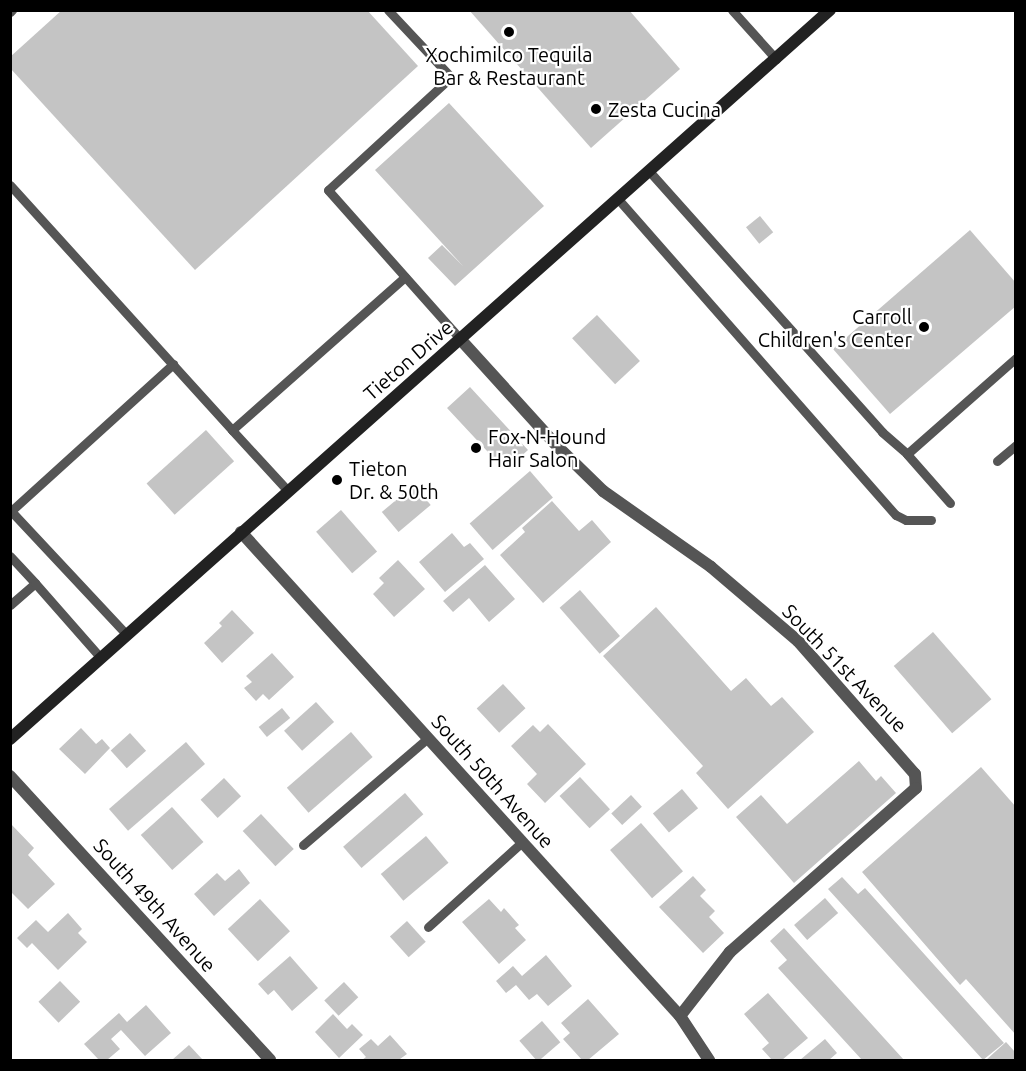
<!DOCTYPE html>
<style>
body{margin:0}
#map{position:relative;width:1026px;height:1071px;overflow:hidden;background:#fff;font-family:Ubuntu,sans-serif}
div>[style]{position:absolute}
[style*='--x']{left:calc(var(--x)*1px);top:calc(var(--y)*1px);width:calc(var(--w)*1px);rotate:calc(var(--a)*1deg)}
.building>*{inset:0;background:#c4c4c4;transform-origin:0 0}
.lane>*{height:9px;margin:-4.5px;padding:0 4.5px;transform-origin:4.5px;border-radius:4.5px;background:#555}
.street>*{height:12px;margin:-6px;padding:0 6px;transform-origin:6px;border-radius:6px;background:#555}
.secondary>*{height:12px;margin:-6px;padding:0 6px;transform-origin:6px;border-radius:6px;background:#222}
.dots>*{width:16px;height:16px;translate:-50% -50%;box-sizing:border-box;border:3px solid #fff;border-radius:50%}
span{translate:-50% -50%;white-space:nowrap;text-align:center;line-height:1.15;-webkit-text-stroke:4.5px #fff;paint-order:stroke}
.poi-label{font-size:20px;color:#000}
.left{translate:0 -50%;text-align:left}
.right{translate:-100% -50%;text-align:right}
.street-label{font-size:20px;color:#000}
.frame{position:absolute;inset:0;border:12px solid #000;pointer-events:none}
</style>
<div id="map">
<div class="building">
<i style="clip-path:polygon(62px 10px,367px 10px,418px 66px,195px 270px,10px 68px,10px 57px)"></i>
<i style="clip-path:polygon(469px 10px,629px 10px,680px 69px,591px 148px)"></i>
<i style="clip-path:polygon(449px 103px,544px 206px,455px 286px,428px 258px,442px 245px,463px 266px,375px 170px)"></i>
<i style="left:760px;top:216px;width:21px;height:18px;rotate:51deg"></i>
<i style="clip-path:polygon(970px 230px,1016px 283px,1016px 306px,890px 414px,833px 349px)"></i>
<i style="left:597px;top:315px;width:63px;height:34px;rotate:47deg"></i>
<i style="clip-path:polygon(470px 387px,528px 450px,517px 460px,512px 456px,501px 466px,447px 408px)"></i>
<i style="left:206px;top:430px;width:42px;height:80px;rotate:48deg"></i>
<i style="left:530px;top:471px;width:35px;height:80px;rotate:49deg"></i>
<i style="left:414px;top:485px;width:26px;height:42px;rotate:50deg"></i>
<i style="clip-path:polygon(552px 501px,579px 531px,592px 520px,611px 542px,543px 603px,500px 555px,525px 532px,522px 528px)"></i>
<i style="left:341px;top:510px;width:55px;height:33px;rotate:49deg"></i>
<i style="clip-path:polygon(452px 533px,464px 547px,470px 543px,484px 559px,445px 592px,419px 562px)"></i>
<i style="clip-path:polygon(398px 560px,425px 589px,394px 617px,373px 594px,384px 583px,379px 578px)"></i>
<i style="clip-path:polygon(485px 565px,515px 599px,489px 622px,469px 598px,453px 612px,443px 601px)"></i>
<i style="left:580px;top:590px;width:61px;height:27px;rotate:49deg"></i>
<i style="clip-path:polygon(656px 607px,731px 691px,746px 678px,771px 706px,782px 697px,814px 732px,728px 809px,696px 773px,703px 766px,603px 656px)"></i>
<i style="clip-path:polygon(232px 610px,254px 633px,222px 663px,204px 643px,222px 626px,219px 623px)"></i>
<i style="left:933px;top:632px;width:89px;height:52px;rotate:49deg"></i>
<i style="clip-path:polygon(272px 653px,294px 677px,269px 700px,263px 694px,256px 701px,244px 688px,252px 682px,246px 676px)"></i>
<i style="left:503px;top:684px;width:33px;height:36px;rotate:47deg"></i>
<i style="left:316px;top:702px;width:27px;height:43px;rotate:48deg"></i>
<i style="left:282px;top:708px;width:13px;height:30px;rotate:51deg"></i>
<i style="clip-path:polygon(548px 724px,586px 764px,545px 803px,527px 784px,537px 774px,511px 746px,533px 725px,540px 732px)"></i>
<i style="clip-path:polygon(81px 728px,96px 744px,102px 739px,110px 748px,85px 774px,59px 749px)"></i>
<i style="left:351px;top:732px;width:33px;height:85px;rotate:49deg"></i>
<i style="left:130px;top:733px;width:24px;height:26px;rotate:48deg"></i>
<i style="left:186px;top:742px;width:29px;height:102px;rotate:49deg"></i>
<i style="clip-path:polygon(859px 761px,876px 781px,881px 776px,896px 793px,794px 883px,736px 817px,761px 795px,787px 824px)"></i>
<i style="clip-path:polygon(981px 767px,1016px 807px,1016px 1035px,966px 979px,960px 985px,862px 872px)"></i>
<i style="left:580px;top:777px;width:44px;height:28px;rotate:47deg"></i>
<i style="left:224px;top:778px;width:25px;height:32px;rotate:47deg"></i>
<i style="left:682px;top:789px;width:25px;height:38px;rotate:50deg"></i>
<i style="left:405px;top:793px;width:28px;height:82px;rotate:49deg"></i>
<i style="left:631px;top:795px;width:16px;height:27px;rotate:47deg"></i>
<i style="left:172px;top:807px;width:47px;height:42px;rotate:48deg"></i>
<i style="left:261px;top:814px;width:48px;height:25px;rotate:47deg"></i>
<i style="clip-path:polygon(10px 823px,34px 848px,28px 855px,55px 884px,28px 909px,10px 891px)"></i>
<i style="left:641px;top:823px;width:64px;height:41px;rotate:49deg"></i>
<i style="left:426px;top:836px;width:35px;height:59px;rotate:50deg"></i>
<i style="clip-path:polygon(239px 869px,250px 883px,214px 916px,194px 894px,217px 873px,225px 881px)"></i>
<i style="clip-path:polygon(693px 876px,706px 890px,700px 896px,715px 911px,709px 917px,724px 933px,703px 953px,659px 907px)"></i>
<i style="clip-path:polygon(842px 877px,858px 894px,865px 888px,1004px 1043px,983px 1060px,828px 889px)"></i>
<i style="left:825px;top:898px;width:20px;height:41px;rotate:49deg"></i>
<i style="left:260px;top:899px;width:44px;height:44px;rotate:47deg"></i>
<i style="clip-path:polygon(489px 899px,501px 912px,504px 908px,519px 925px,515px 928px,526px 940px,499px 964px,462px 922px)"></i>
<i style="clip-path:polygon(68px 913px,82px 929px,78px 933px,87px 942px,58px 970px,32px 943px,27px 948px,17px 938px,36px 920px,48px 932px)"></i>
<i style="left:407px;top:921px;width:28px;height:23px;rotate:48deg"></i>
<i style="clip-path:polygon(784px 928px,904px 1060px,862px 1060px,778px 968px,787px 960px,770px 941px)"></i>
<i style="clip-path:polygon(546px 955px,572px 986px,548px 1006px,537px 994px,529px 1000px,516px 985px,506px 993px,496px 981px,513px 966px,522px 976px)"></i>
<i style="clip-path:polygon(290px 956px,318px 988px,292px 1011px,274px 990px,268px 995px,258px 984px)"></i>
<i style="left:60px;top:981px;width:29px;height:30px;rotate:46deg"></i>
<i style="left:344px;top:982px;width:21px;height:27px;rotate:47deg"></i>
<i style="clip-path:polygon(768px 993px,808px 1038px,782px 1060px,772px 1060px,762px 1049px,769px 1043px,744px 1014px)"></i>
<i style="clip-path:polygon(588px 999px,619px 1034px,588px 1060px,582px 1060px,563px 1039px,570px 1033px,561px 1023px)"></i>
<i style="clip-path:polygon(146px 1005px,171px 1033px,145px 1056px,121px 1030px,111px 1039px,120px 1049px,107px 1060px,99px 1060px,84px 1044px,119px 1013px,127px 1022px)"></i>
<i style="clip-path:polygon(333px 1014px,347px 1029px,352px 1024px,363px 1035px,339px 1058px,315px 1032px)"></i>
<i style="left:542px;top:1021px;width:28px;height:30px;rotate:49deg"></i>
<i style="clip-path:polygon(390px 1035px,407px 1054px,400px 1059px,402px 1060px,362px 1060px,366px 1057px,359px 1049px,371px 1039px,378px 1046px)"></i>
<i style="clip-path:polygon(825px 1039px,837px 1053px,829px 1060px,800px 1060px)"></i>
<i style="clip-path:polygon(1006px 1042px,1016px 1053px,1016px 1060px,986px 1060px)"></i>
<i style="clip-path:polygon(189px 1045px,203px 1060px,172px 1060px)"></i>
</div>
<div class="lane">
<i style="--x:388;--y:10;--w:92;--a:46.8"></i>
<i style="--x:451;--y:77;--w:167;--a:137.4"></i>
<i style="--x:328;--y:190;--w:200;--a:48.4"></i>
<i style="--x:732;--y:10;--w:66;--a:48.1"></i>
<i style="--x:10;--y:12;--w:3;--a:-45"></i>
<i style="--x:649;--y:171;--w:350;--a:48.2"></i>
<i style="--x:882;--y:432;--w:33;--a:41"></i>
<i style="--x:10;--y:185;--w:331;--a:47.8"></i>
<i style="--x:232;--y:430;--w:231;--a:-41.5"></i>
<i style="--x:618;--y:199;--w:421;--a:48.7"></i>
<i style="--x:896;--y:515;--w:11;--a:27"></i>
<i style="--x:906;--y:520;--w:25;--a:0"></i>
<i style="--x:232;--y:430;--w:83;--a:47.4"></i>
<i style="--x:997;--y:461;--w:25;--a:-40"></i>
<i style="--x:950;--y:503;--w:65;--a:-131.3"></i>
<i style="--x:907;--y:454;--w:145;--a:-41.4"></i>
<i style="--x:10;--y:556;--w:37;--a:47"></i>
<i style="--x:10;--y:605;--w:33;--a:-41"></i>
<i style="--x:35;--y:583;--w:100;--a:48.7"></i>
<i style="--x:127;--y:635;--w:170;--a:-133.1"></i>
<i style="--x:11;--y:511;--w:219;--a:-42.2"></i>
<i style="--x:303;--y:845;--w:165;--a:-40.6"></i>
<i style="--x:428;--y:927;--w:127;--a:-42.1"></i>
</div>
<div class="street">
<i style="--x:461;--y:340;--w:146;--a:47.8"></i>
<i style="--x:559;--y:448;--w:62;--a:44.3"></i>
<i style="--x:603;--y:491;--w:132;--a:35.1"></i>
<i style="--x:711;--y:567;--w:114;--a:40.4"></i>
<i style="--x:798;--y:641;--w:177;--a:48.7"></i>
<i style="--x:915;--y:774;--w:14;--a:86"></i>
<i style="--x:916;--y:788;--w:248;--a:138.6"></i>
<i style="--x:730;--y:952;--w:81;--a:128"></i>
<i style="--x:241;--y:532;--w:653;--a:47.79"></i>
<i style="--x:680;--y:1016;--w:53;--a:56.6"></i>
<i style="--x:10;--y:776;--w:385;--a:47.5"></i>
</div>
<div class="secondary">
<i style="--x:10;--y:739;--w:1097;--a:-41.64"></i>
</div>
<div class="dots">
<i style="left:509px;top:32px;background:#000"></i>
<i style="left:596px;top:109px;background:#000"></i>
<i style="left:924px;top:327px;background:#000"></i>
<i style="left:476px;top:448px;background:#000"></i>
<i style="left:337px;top:480px;background:#000"></i>
</div>
<div class="poi-label">
<span style="left:509px;top:66px">Xochimilco Tequila<br>Bar &amp; Restaurant</span>
<span class="left" style="left:608px;top:109px">Zesta Cucina</span>
<span class="right" style="left:912px;top:328px">Carroll<br>Children's Center</span>
<span class="left" style="left:488px;top:448px">Fox-N-Hound<br>Hair Salon</span>
<span class="left" style="left:349px;top:480px">Tieton<br>Dr. &amp; 50th</span>
</div>
<div class="street-label">
<span style="left:408px;top:360px;rotate:-41deg">Tieton Drive</span>
<span style="left:845px;top:668px;rotate:46deg">South 51st Avenue</span>
<span style="left:493px;top:781px;rotate:48deg">South 50th Avenue</span>
<span style="left:155px;top:905px;rotate:48deg">South 49th Avenue</span>
</div>
<div class="frame"></div>
</div>
